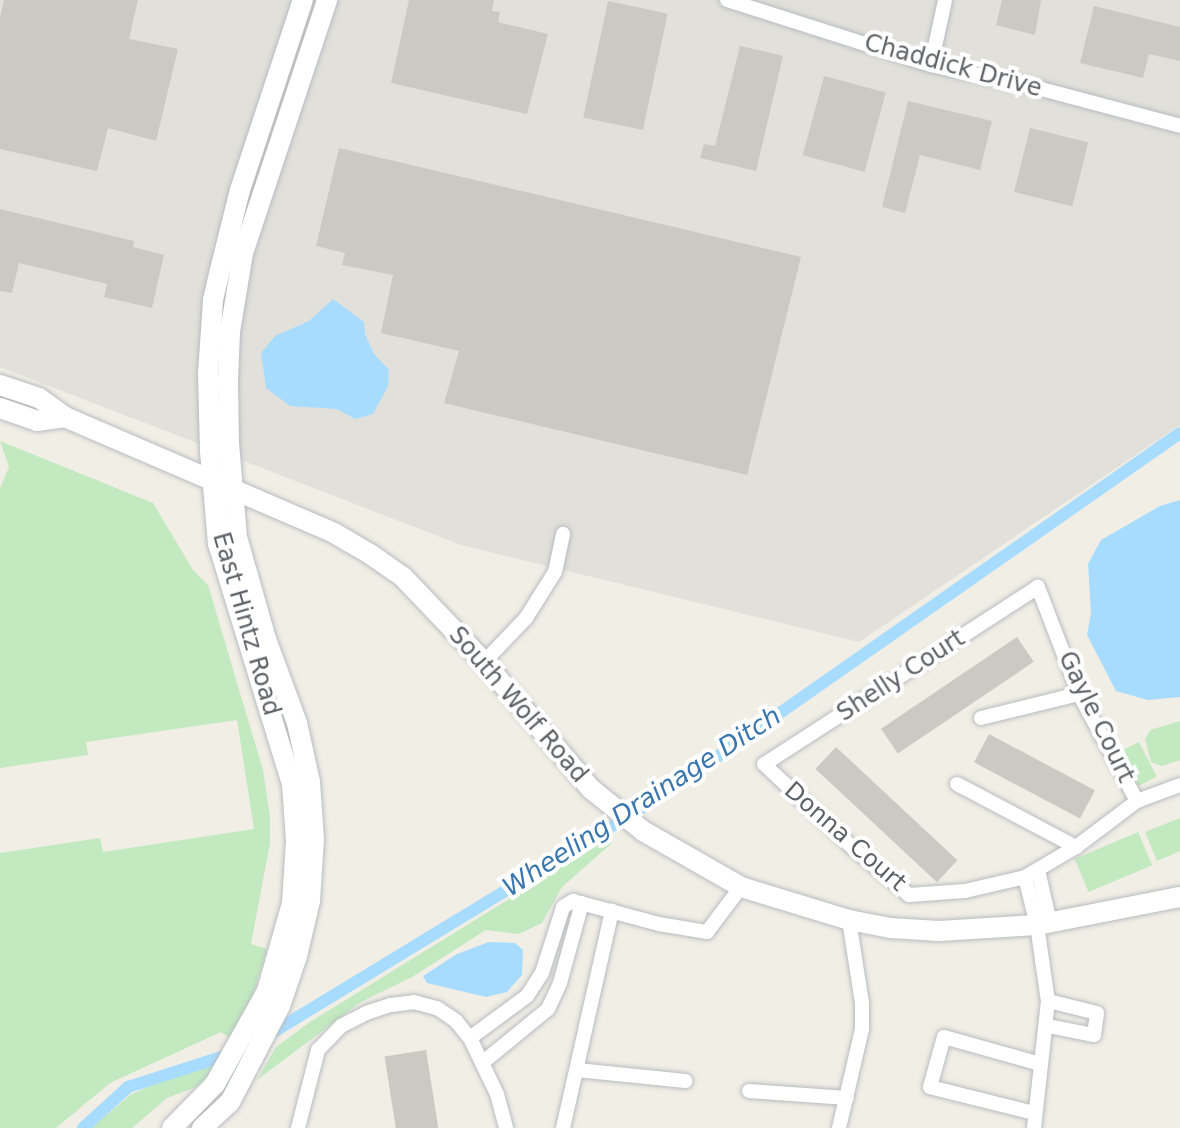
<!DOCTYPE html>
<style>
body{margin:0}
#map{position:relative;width:1180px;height:1128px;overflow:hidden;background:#f1eee6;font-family:"DejaVu Sans",sans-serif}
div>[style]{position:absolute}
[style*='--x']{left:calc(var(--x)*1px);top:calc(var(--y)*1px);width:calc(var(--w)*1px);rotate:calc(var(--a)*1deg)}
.industrial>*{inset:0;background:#e1e0da}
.green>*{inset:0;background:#c3e9c1;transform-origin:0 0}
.water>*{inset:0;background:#a8dcff}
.canal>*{height:12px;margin:-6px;padding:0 6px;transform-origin:6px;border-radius:6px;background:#a8dcff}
.building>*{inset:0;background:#ccc9c3;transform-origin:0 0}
.roads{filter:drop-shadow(0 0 2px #b8bcc0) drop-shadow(0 0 2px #b8bcc0)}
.minor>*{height:14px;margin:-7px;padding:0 7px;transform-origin:7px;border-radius:7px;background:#fff}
.secondary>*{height:20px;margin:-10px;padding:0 10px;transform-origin:10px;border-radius:10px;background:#fff}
span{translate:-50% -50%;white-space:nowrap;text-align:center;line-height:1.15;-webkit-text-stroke:8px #fff;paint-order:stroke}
.street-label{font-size:24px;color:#5d6267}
.water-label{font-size:26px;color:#3a77af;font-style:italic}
</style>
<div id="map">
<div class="industrial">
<i style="clip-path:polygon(0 0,1180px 0,1180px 425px,859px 642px,461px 545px,0 367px)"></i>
</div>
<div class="green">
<i style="clip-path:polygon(0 441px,153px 503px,193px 570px,208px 585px,263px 770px,270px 817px,270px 843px,251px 944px,267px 949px,250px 1005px,232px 1039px,221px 1032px,110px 1083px,56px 1128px,0 1128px,0 853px,100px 838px,103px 852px,254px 829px,237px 720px,86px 742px,88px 755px,0 768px,0 488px,9px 467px)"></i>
<i style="clip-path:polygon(1180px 721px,1180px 760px,1162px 766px,1151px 762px,1145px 740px,1150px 730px)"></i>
<i style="left:1139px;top:742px;width:39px;height:20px;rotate:63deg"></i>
<i style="clip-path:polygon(1180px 818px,1180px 851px,1157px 861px,1145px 832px)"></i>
<i style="left:1138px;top:832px;width:36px;height:69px;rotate:67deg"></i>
<i style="clip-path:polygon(605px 840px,612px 843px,562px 887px,542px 923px,519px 934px,486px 930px,412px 977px,361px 1002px,257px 1080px,276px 1047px,310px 1022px)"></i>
<i style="clip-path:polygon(214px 1066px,201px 1085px,167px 1098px,132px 1128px,91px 1128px,130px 1095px,172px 1076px)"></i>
</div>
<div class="water">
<i style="clip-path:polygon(333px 299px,364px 322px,365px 334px,374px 354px,389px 370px,388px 386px,373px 414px,355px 419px,337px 409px,290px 406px,266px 388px,261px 353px,275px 336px,309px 321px)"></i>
<i style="clip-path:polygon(1180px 500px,1180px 697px,1148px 700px,1116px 691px,1087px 635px,1091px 613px,1088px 564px,1101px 540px,1160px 506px)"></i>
<i style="clip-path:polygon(489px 942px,515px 943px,523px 950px,522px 975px,507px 992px,486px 997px,427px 983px,423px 976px,457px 954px)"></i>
</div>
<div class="canal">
<i style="--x:265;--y:1037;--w:459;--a:-31.3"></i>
<i style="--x:657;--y:799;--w:638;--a:-34.98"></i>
<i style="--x:83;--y:1128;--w:61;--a:-42.3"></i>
<i style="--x:128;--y:1087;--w:108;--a:-17.8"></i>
</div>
<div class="building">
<i style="clip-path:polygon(4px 0,138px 0,129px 39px,178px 49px,156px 141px,108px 128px,97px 171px,0 149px,0 17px)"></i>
<i style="clip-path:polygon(409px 0,494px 0,492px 11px,500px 12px,498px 22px,548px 34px,527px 114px,391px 83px)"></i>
<i style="clip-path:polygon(1002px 0,1041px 0,1035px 35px,996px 25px)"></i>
<i style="left:608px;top:1px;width:61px;height:119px;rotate:12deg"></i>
<i style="clip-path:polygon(1094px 6px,1180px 27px,1180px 61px,1149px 54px,1143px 78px,1080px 63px)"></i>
<i style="clip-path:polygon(740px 46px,783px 56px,756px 171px,700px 158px,704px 144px,715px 146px)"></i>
<i style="left:824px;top:76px;width:64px;height:82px;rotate:15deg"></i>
<i style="clip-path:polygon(908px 101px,992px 121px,980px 170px,920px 155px,905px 213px,882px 207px)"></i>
<i style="left:1030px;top:128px;width:60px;height:66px;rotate:14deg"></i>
<i style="clip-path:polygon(339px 148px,801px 257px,747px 475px,444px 403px,459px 351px,381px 333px,393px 275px,342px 265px,345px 253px,316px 246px)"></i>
<i style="clip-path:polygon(0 209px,134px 241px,133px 247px,164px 255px,152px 308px,104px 297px,107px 284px,19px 263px,12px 293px,0 291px)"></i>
<i style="left:1017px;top:637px;width:30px;height:164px;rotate:56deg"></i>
<i style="left:989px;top:734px;width:120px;height:32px;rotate:28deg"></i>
<i style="left:836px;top:747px;width:166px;height:30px;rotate:43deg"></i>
<i style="left:426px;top:1050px;width:79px;height:42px;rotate:81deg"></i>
</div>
<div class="roads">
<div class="minor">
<i style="--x:727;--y:0;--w:214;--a:17.7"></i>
<i style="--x:931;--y:65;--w:101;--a:12"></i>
<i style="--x:1030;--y:86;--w:155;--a:14.9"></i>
<i style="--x:931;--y:65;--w:66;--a:-77.8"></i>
<i style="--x:484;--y:662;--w:61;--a:-46.3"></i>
<i style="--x:526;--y:618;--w:54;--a:-57.8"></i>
<i style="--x:555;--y:572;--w:39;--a:-78"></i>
<i style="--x:981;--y:718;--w:101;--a:-13.8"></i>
<i style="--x:957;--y:784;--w:135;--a:27.9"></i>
<i style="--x:1137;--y:801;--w:122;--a:-118.5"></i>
<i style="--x:1079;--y:694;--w:115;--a:-111"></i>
<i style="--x:1038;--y:587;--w:326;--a:147.1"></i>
<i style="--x:764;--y:764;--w:124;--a:43.4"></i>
<i style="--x:854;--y:849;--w:72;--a:39.9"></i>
<i style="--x:909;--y:895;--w:56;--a:-4.1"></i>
<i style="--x:965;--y:891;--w:62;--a:-13.1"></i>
<i style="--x:1025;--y:877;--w:59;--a:-30.5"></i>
<i style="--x:1076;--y:847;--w:76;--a:-37"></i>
<i style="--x:1137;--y:801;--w:46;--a:-20.4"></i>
<i style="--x:1038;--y:870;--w:54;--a:77.2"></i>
<i style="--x:1025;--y:877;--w:49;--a:76"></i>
<i style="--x:1037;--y:925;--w:77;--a:81.8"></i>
<i style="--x:1048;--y:1001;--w:128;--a:96.3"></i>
<i style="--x:1048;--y:1026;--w:47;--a:11.1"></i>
<i style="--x:1094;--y:1035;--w:22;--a:-82"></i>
<i style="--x:1097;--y:1013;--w:50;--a:-166.2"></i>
<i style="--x:470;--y:1038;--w:71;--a:-36.4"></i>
<i style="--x:527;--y:996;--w:27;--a:-57"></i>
<i style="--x:542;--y:973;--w:69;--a:-72.3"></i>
<i style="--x:563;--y:907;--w:12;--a:-31"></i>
<i style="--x:573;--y:901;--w:89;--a:15"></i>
<i style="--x:659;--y:924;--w:49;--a:9.5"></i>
<i style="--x:707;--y:932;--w:56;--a:-52.9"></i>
<i style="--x:482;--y:1063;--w:85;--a:-39.3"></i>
<i style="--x:548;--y:1009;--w:29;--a:-65"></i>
<i style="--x:560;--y:983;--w:83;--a:-74.6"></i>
<i style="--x:577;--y:1070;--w:109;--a:5.8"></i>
<i style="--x:749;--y:1091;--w:98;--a:4.1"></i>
<i style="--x:1034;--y:1113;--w:107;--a:-166"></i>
<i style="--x:930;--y:1087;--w:52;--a:-74.4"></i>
<i style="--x:944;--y:1037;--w:101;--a:15.6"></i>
<i style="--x:298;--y:1128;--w:81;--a:-75.6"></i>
<i style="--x:318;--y:1050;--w:33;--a:-46"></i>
<i style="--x:341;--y:1026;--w:28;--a:-27"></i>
<i style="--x:366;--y:1013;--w:26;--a:-18"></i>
<i style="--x:391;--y:1005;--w:23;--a:-7"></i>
<i style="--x:414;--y:1002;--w:24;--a:15"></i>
<i style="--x:437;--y:1008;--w:23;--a:34"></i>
<i style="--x:456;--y:1021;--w:22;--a:51"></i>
<i style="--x:470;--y:1038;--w:62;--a:64.3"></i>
<i style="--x:497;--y:1094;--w:35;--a:75"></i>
<i style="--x:563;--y:1128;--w:223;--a:-77.3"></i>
<i style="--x:839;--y:1128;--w:102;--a:-76.9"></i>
<i style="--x:862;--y:1029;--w:26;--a:-90"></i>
<i style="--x:862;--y:1003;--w:84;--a:-98.9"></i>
</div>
<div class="secondary">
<i style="--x:0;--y:385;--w:41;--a:18.4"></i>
<i style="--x:39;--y:398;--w:32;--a:36"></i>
<i style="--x:65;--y:417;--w:293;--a:23.3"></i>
<i style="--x:334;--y:533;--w:42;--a:30.3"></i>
<i style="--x:370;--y:554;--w:40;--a:34.9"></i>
<i style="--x:403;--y:577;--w:117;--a:46.4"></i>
<i style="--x:484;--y:662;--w:166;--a:49.9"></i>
<i style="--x:591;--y:789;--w:67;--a:38.9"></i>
<i style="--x:643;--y:831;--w:113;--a:29.7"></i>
<i style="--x:741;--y:887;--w:113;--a:17"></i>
<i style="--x:849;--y:920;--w:42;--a:11"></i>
<i style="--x:890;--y:928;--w:49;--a:3.5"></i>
<i style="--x:939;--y:931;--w:98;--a:-3.5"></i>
<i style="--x:1037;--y:925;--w:146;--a:-11.1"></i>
<i style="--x:0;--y:408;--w:39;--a:19"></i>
<i style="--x:37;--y:421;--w:28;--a:-8"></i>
<i style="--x:172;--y:1128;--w:62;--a:-45.7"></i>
<i style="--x:215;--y:1084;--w:107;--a:-60.8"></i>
<i style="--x:267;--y:991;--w:91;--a:-74.1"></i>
<i style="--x:292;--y:903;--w:62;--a:-86.3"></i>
<i style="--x:296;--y:841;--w:57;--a:-94"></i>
<i style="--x:292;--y:784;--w:251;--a:-107.1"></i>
<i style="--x:218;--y:544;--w:94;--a:-94.9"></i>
<i style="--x:210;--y:450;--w:76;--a:-91.5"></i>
<i style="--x:208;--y:374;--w:74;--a:-86.1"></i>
<i style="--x:213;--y:300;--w:31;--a:-77"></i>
<i style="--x:220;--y:270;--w:82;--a:-76"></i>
<i style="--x:240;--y:190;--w:200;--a:-71.7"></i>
<i style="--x:202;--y:1128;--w:38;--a:-43"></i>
<i style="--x:230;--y:1102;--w:108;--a:-62.5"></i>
<i style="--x:280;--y:1006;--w:53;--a:-71.2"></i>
<i style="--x:297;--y:956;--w:57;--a:-76.7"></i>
<i style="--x:310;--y:901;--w:62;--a:-86.3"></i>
<i style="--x:314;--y:839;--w:57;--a:-94"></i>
<i style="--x:310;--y:782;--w:60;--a:-102.4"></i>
<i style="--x:297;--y:723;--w:90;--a:-110.3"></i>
<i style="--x:266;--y:639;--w:106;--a:-105.9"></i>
<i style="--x:237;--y:537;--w:93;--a:-94.9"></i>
<i style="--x:229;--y:444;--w:65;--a:-90.9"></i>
<i style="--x:228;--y:379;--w:47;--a:-87.6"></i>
<i style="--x:230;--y:332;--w:80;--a:-80.7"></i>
<i style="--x:243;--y:253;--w:267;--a:-71.6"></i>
</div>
</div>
<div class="street-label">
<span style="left:953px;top:66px;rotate:15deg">Chaddick Drive</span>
<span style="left:246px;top:624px;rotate:74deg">East Hintz Road</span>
<span style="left:901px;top:676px;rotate:-33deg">Shelly Court</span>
<span style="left:518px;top:705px;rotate:49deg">South Wolf Road</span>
<span style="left:1096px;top:717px;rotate:64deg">Gayle Court</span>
<span style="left:845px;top:837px;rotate:41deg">Donna Court</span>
</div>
<div class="water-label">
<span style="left:642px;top:802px;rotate:-33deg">Wheeling Drainage Ditch</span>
</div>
</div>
